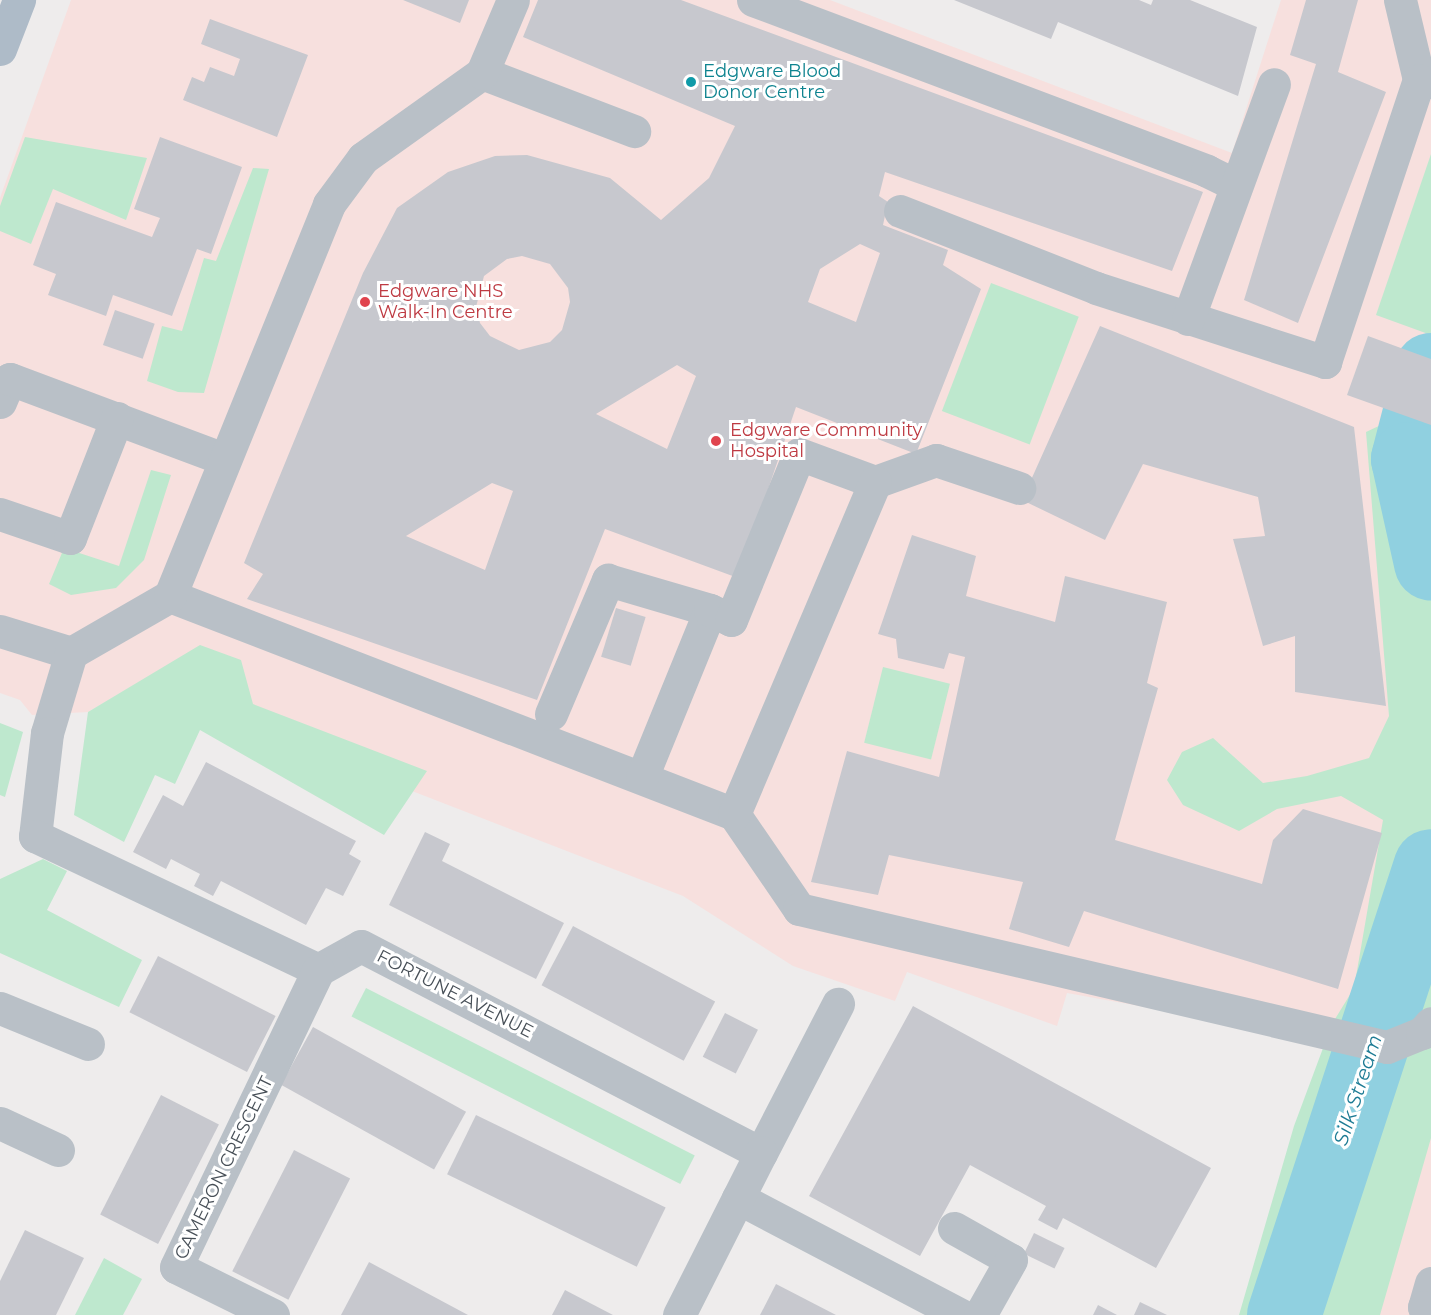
<!DOCTYPE html>
<style>
body{margin:0}
#map{position:relative;width:1431px;height:1315px;overflow:hidden;background:#eeecec;font-family:Montserrat,sans-serif}
div>[style]{position:absolute}
[style*='--x']{left:calc(var(--x)*1px);top:calc(var(--y)*1px);width:calc(var(--w)*1px);rotate:calc(var(--a)*1deg)}
.medical>*{inset:0;background:#f7e0de}
.green>*{inset:0;background:#bee8ce;transform-origin:0 0}
.river>*{height:74px;margin:-37px;padding:0 37px;transform-origin:37px;border-radius:37px;background:#90d0e0}
.building>*{inset:0;background:#c7c8ce;transform-origin:0 0}
.minor>*{height:33px;margin:-16.5px;padding:0 16.5px;transform-origin:16.5px;border-radius:16.5px;background:#b9c0c7}
.major>*{height:33px;margin:-16.5px;padding:0 16.5px;transform-origin:16.5px;border-radius:16.5px;background:#aebbc8}
.dots>*{width:16px;height:16px;translate:-50% -50%;box-sizing:border-box;border:3px solid #fff;border-radius:50%}
span{translate:-50% -50%;white-space:nowrap;text-align:center;line-height:1.15;-webkit-text-stroke:6px #fff;paint-order:stroke}
.culture-label{font-size:18px;color:#0d838f}
.left{translate:0 -50%;text-align:left}
.health-label{font-size:18px;color:#be3a42}
.street-label{font-size:18px;color:#474f57}
.water-label{font-size:20px;color:#1d7b94;font-style:italic}
</style>
<div id="map">
<div class="medical">
<i style="clip-path:polygon(71px 0,830px 0,1232px 153px,1281px 0,1431px 0,1431px 1315px,1284px 1315px,1351px 1044px,1067px 993px,1057px 1026px,907px 972px,895px 1001px,793px 966px,683px 896px,136px 684px,88px 712px,32px 715px,20px 700px,0 693px,0 198px)"></i>
</div>
<div class="green">
<i style="clip-path:polygon(25px 137px,147px 158px,126px 220px,53px 189px,31px 244px,0 231px,0 206px)"></i>
<i style="clip-path:polygon(1431px 154px,1431px 335px,1376px 315px)"></i>
<i style="clip-path:polygon(253px 168px,269px 169px,204px 393px,178px 392px,147px 381px,162px 326px,182px 331px,204px 258px,216px 261px)"></i>
<i style="left:991px;top:283px;width:94px;height:137px;rotate:21deg"></i>
<i style="clip-path:polygon(1383px 424px,1431px 437px,1431px 1138px,1380px 1315px,1239px 1315px,1294px 1126px,1332px 1024px,1354px 988px,1383px 820px,1341px 796px,1277px 809px,1239px 831px,1183px 805px,1167px 780px,1182px 752px,1213px 738px,1263px 783px,1307px 776px,1369px 758px,1389px 716px,1366px 432px)"></i>
<i style="clip-path:polygon(151px 470px,171px 475px,144px 560px,116px 588px,71px 595px,49px 584px,64px 548px,119px 566px)"></i>
<i style="clip-path:polygon(200px 645px,241px 660px,253px 704px,427px 771px,384px 835px,200px 730px,175px 784px,155px 775px,124px 842px,74px 815px,88px 712px)"></i>
<i style="left:883px;top:667px;width:69px;height:78px;rotate:14deg"></i>
<i style="clip-path:polygon(0 723px,23px 732px,5px 797px,0 795px)"></i>
<i style="clip-path:polygon(43px 859px,67px 871px,47px 910px,142px 960px,119px 1007px,0 953px,0 879px)"></i>
<i style="left:366px;top:988px;width:369px;height:32px;rotate:27deg"></i>
<i style="clip-path:polygon(104px 1258px,142px 1279px,123px 1315px,75px 1315px)"></i>
</div>
<div class="river">
<i style="--x:1431;--y:370;--w:92;--a:104.5"></i>
<i style="--x:1408;--y:459;--w:107;--a:77.5"></i>
<i style="--x:1284;--y:1315;--w:472;--a:-71.9"></i>
</div>
<div class="building">
<i style="clip-path:polygon(403px 0,469px 0,460px 23px)"></i>
<i style="clip-path:polygon(evenodd,538px 0,681px 0,1203px 192px,1172px 271px,885px 172px,879px 196px,888px 202px,883px 225px,948px 250px,943px 265px,981px 289px,916px 454px,796px 407px,738px 578px,605px 529px,537px 700px,247px 599px,263px 574px,244px 563px,363px 273px,397px 208px,448px 172px,495px 156px,527px 155px,610px 178px,661px 220px,709px 178px,735px 126px,523px 37px,538px 0,860px 244px,880px 253px,856px 322px,808px 302px,820px 269px,860px 244px,538px 0,522px 256px,550px 264px,568px 288px,570px 302px,562px 330px,550px 342px,519px 350px,490px 336px,480px 323px,476px 307px,484px 276px,507px 259px,522px 256px,538px 0,677px 365px,696px 376px,667px 449px,596px 414px,677px 365px,538px 0,492px 483px,513px 491px,485px 570px,406px 536px,492px 483px)"></i>
<i style="clip-path:polygon(954px 0,1139px 0,1151px 5px,1153px 0,1190px 0,1257px 27px,1238px 96px,1058px 22px,1051px 39px)"></i>
<i style="clip-path:polygon(1306px 0,1358px 0,1338px 72px,1386px 92px,1298px 323px,1244px 300px,1316px 64px,1290px 55px)"></i>
<i style="clip-path:polygon(210px 19px,308px 55px,277px 137px,183px 100px,192px 77px,204px 82px,210px 67px,234px 76px,240px 59px,201px 44px)"></i>
<i style="clip-path:polygon(160px 137px,242px 167px,211px 254px,197px 249px,172px 316px,113px 295px,106px 316px,48px 295px,56px 274px,33px 265px,56px 202px,152px 237px,160px 218px,134px 209px)"></i>
<i style="left:115px;top:310px;width:42px;height:37px;rotate:19deg"></i>
<i style="clip-path:polygon(1100px 326px,1354px 427px,1386px 706px,1295px 692px,1295px 636px,1263px 646px,1233px 539px,1265px 536px,1258px 497px,1143px 464px,1105px 540px,1022px 500px)"></i>
<i style="clip-path:polygon(1368px 336px,1431px 359px,1431px 425px,1347px 395px)"></i>
<i style="clip-path:polygon(912px 535px,976px 556px,966px 596px,1055px 622px,1065px 576px,1167px 602px,1147px 683px,1158px 688px,1115px 840px,1262px 884px,1273px 840px,1303px 809px,1382px 833px,1338px 989px,1084px 911px,1069px 947px,1009px 929px,1023px 882px,889px 855px,878px 895px,811px 882px,847px 751px,939px 777px,965px 657px,949px 653px,944px 669px,898px 658px,896px 639px,878px 634px)"></i>
<i style="left:616px;top:608px;width:31px;height:51px;rotate:17deg"></i>
<i style="clip-path:polygon(206px 762px,356px 841px,349px 854px,361px 861px,343px 896px,326px 888px,306px 925px,221px 881px,213px 896px,194px 886px,200px 874px,171px 859px,166px 869px,133px 852px,163px 795px,183px 806px)"></i>
<i style="clip-path:polygon(425px 832px,450px 844px,442px 861px,564px 923px,536px 979px,389px 905px)"></i>
<i style="left:573px;top:926px;width:161px;height:67px;rotate:28deg"></i>
<i style="left:158px;top:956px;width:132px;height:63px;rotate:27deg"></i>
<i style="clip-path:polygon(913px 1006px,1211px 1168px,1156px 1268px,1063px 1218px,1057px 1230px,1038px 1220px,1046px 1206px,970px 1165px,920px 1256px,809px 1196px)"></i>
<i style="left:725px;top:1013px;width:37px;height:49px;rotate:27deg"></i>
<i style="left:313px;top:1027px;width:175px;height:66px;rotate:29deg"></i>
<i style="left:161px;top:1095px;width:65px;height:134px;rotate:27deg"></i>
<i style="left:476px;top:1115px;width:211px;height:66px;rotate:26deg"></i>
<i style="left:294px;top:1150px;width:63px;height:136px;rotate:27deg"></i>
<i style="clip-path:polygon(25px 1230px,84px 1258px,56px 1315px,0 1315px,0 1281px)"></i>
<i style="left:1034px;top:1233px;width:34px;height:23px;rotate:26deg"></i>
<i style="clip-path:polygon(369px 1262px,468px 1315px,341px 1315px)"></i>
<i style="clip-path:polygon(776px 1284px,836px 1315px,760px 1315px)"></i>
<i style="clip-path:polygon(565px 1290px,613px 1315px,552px 1315px)"></i>
<i style="clip-path:polygon(1140px 1302px,1167px 1315px,1134px 1315px)"></i>
<i style="clip-path:polygon(1098px 1305px,1117px 1315px,1093px 1315px)"></i>
</div>
<div class="minor">
<i style="--x:753;--y:0;--w:485;--a:20.6"></i>
<i style="--x:1207;--y:171;--w:32;--a:26"></i>
<i style="--x:1400;--y:0;--w:82;--a:76.6"></i>
<i style="--x:1419;--y:80;--w:12;--a:9"></i>
<i style="--x:482;--y:73;--w:163;--a:20.9"></i>
<i style="--x:900;--y:211;--w:211;--a:21.4"></i>
<i style="--x:1096;--y:288;--w:241;--a:17.9"></i>
<i style="--x:1325;--y:362;--w:297;--a:-71.6"></i>
<i style="--x:1188;--y:319;--w:250;--a:-69.9"></i>
<i style="--x:0;--y:402;--w:25;--a:-67"></i>
<i style="--x:10;--y:379;--w:228;--a:20.5"></i>
<i style="--x:875;--y:482;--w:65;--a:-19.8"></i>
<i style="--x:936;--y:460;--w:88;--a:18.6"></i>
<i style="--x:0;--y:514;--w:74;--a:18.9"></i>
<i style="--x:70;--y:538;--w:129;--a:-68.6"></i>
<i style="--x:170;--y:596;--w:605;--a:21.13"></i>
<i style="--x:734;--y:814;--w:115;--a:55.6"></i>
<i style="--x:799;--y:909;--w:604;--a:13.21"></i>
<i style="--x:1387;--y:1047;--w:38;--a:-22"></i>
<i style="--x:1422;--y:1033;--w:13;--a:-48"></i>
<i style="--x:0;--y:631;--w:74;--a:17.2"></i>
<i style="--x:71;--y:653;--w:114;--a:-29.9"></i>
<i style="--x:170;--y:596;--w:423;--a:-67.9"></i>
<i style="--x:329;--y:204;--w:57;--a:-53.5"></i>
<i style="--x:363;--y:158;--w:146;--a:-35.5"></i>
<i style="--x:482;--y:73;--w:79;--a:-67"></i>
<i style="--x:71;--y:653;--w:84;--a:106.7"></i>
<i style="--x:47;--y:733;--w:104;--a:96.6"></i>
<i style="--x:35;--y:836;--w:313;--a:25.3"></i>
<i style="--x:318;--y:970;--w:49;--a:-29.2"></i>
<i style="--x:361;--y:946;--w:450;--a:27.4"></i>
<i style="--x:761;--y:1153;--w:168;--a:-62.7"></i>
<i style="--x:551;--y:714;--w:146;--a:-67"></i>
<i style="--x:608;--y:580;--w:106;--a:16.4"></i>
<i style="--x:642;--y:777;--w:180;--a:-67.8"></i>
<i style="--x:710;--y:610;--w:23;--a:25"></i>
<i style="--x:731;--y:620;--w:179;--a:-67.7"></i>
<i style="--x:799;--y:454;--w:81;--a:20.2"></i>
<i style="--x:875;--y:482;--w:361;--a:113"></i>
<i style="--x:0;--y:1008;--w:95;--a:22.2"></i>
<i style="--x:0;--y:1123;--w:64;--a:25"></i>
<i style="--x:738;--y:1198;--w:252;--a:27.7"></i>
<i style="--x:954;--y:1228;--w:65;--a:29.3"></i>
<i style="--x:1011;--y:1260;--w:63;--a:119.4"></i>
<i style="--x:1431;--y:1283;--w:25;--a:106"></i>
<i style="--x:1424;--y:1307;--w:8;--a:23"></i>
<i style="--x:273;--y:1315;--w:108;--a:-153.7"></i>
<i style="--x:176;--y:1267;--w:329;--a:-64.4"></i>
<i style="--x:679;--y:1315;--w:182;--a:-63.2"></i>
</div>
<div class="major">
<i style="--x:0;--y:49;--w:53;--a:-68.8"></i>
</div>
<div class="dots">
<i style="left:691px;top:82px;background:#0f9aa8"></i>
<i style="left:365px;top:302px;background:#e0444e"></i>
<i style="left:716px;top:441px;background:#e0444e"></i>
</div>
<div class="culture-label">
<span class="left" style="left:703px;top:82px">Edgware Blood<br>Donor Centre</span>
</div>
<div class="health-label">
<span class="left" style="left:378px;top:302px">Edgware NHS<br>Walk-In Centre</span>
<span class="left" style="left:730px;top:441px">Edgware Community<br>Hospital</span>
</div>
<div class="street-label">
<span style="left:455px;top:994px;rotate:27deg">FORTUNE AVENUE</span>
<span style="left:224px;top:1168px;rotate:-64deg">CAMERON CRESCENT</span>
</div>
<div class="water-label">
<span style="left:1358px;top:1090px;rotate:-72deg">Silk Stream</span>
</div>
</div>
